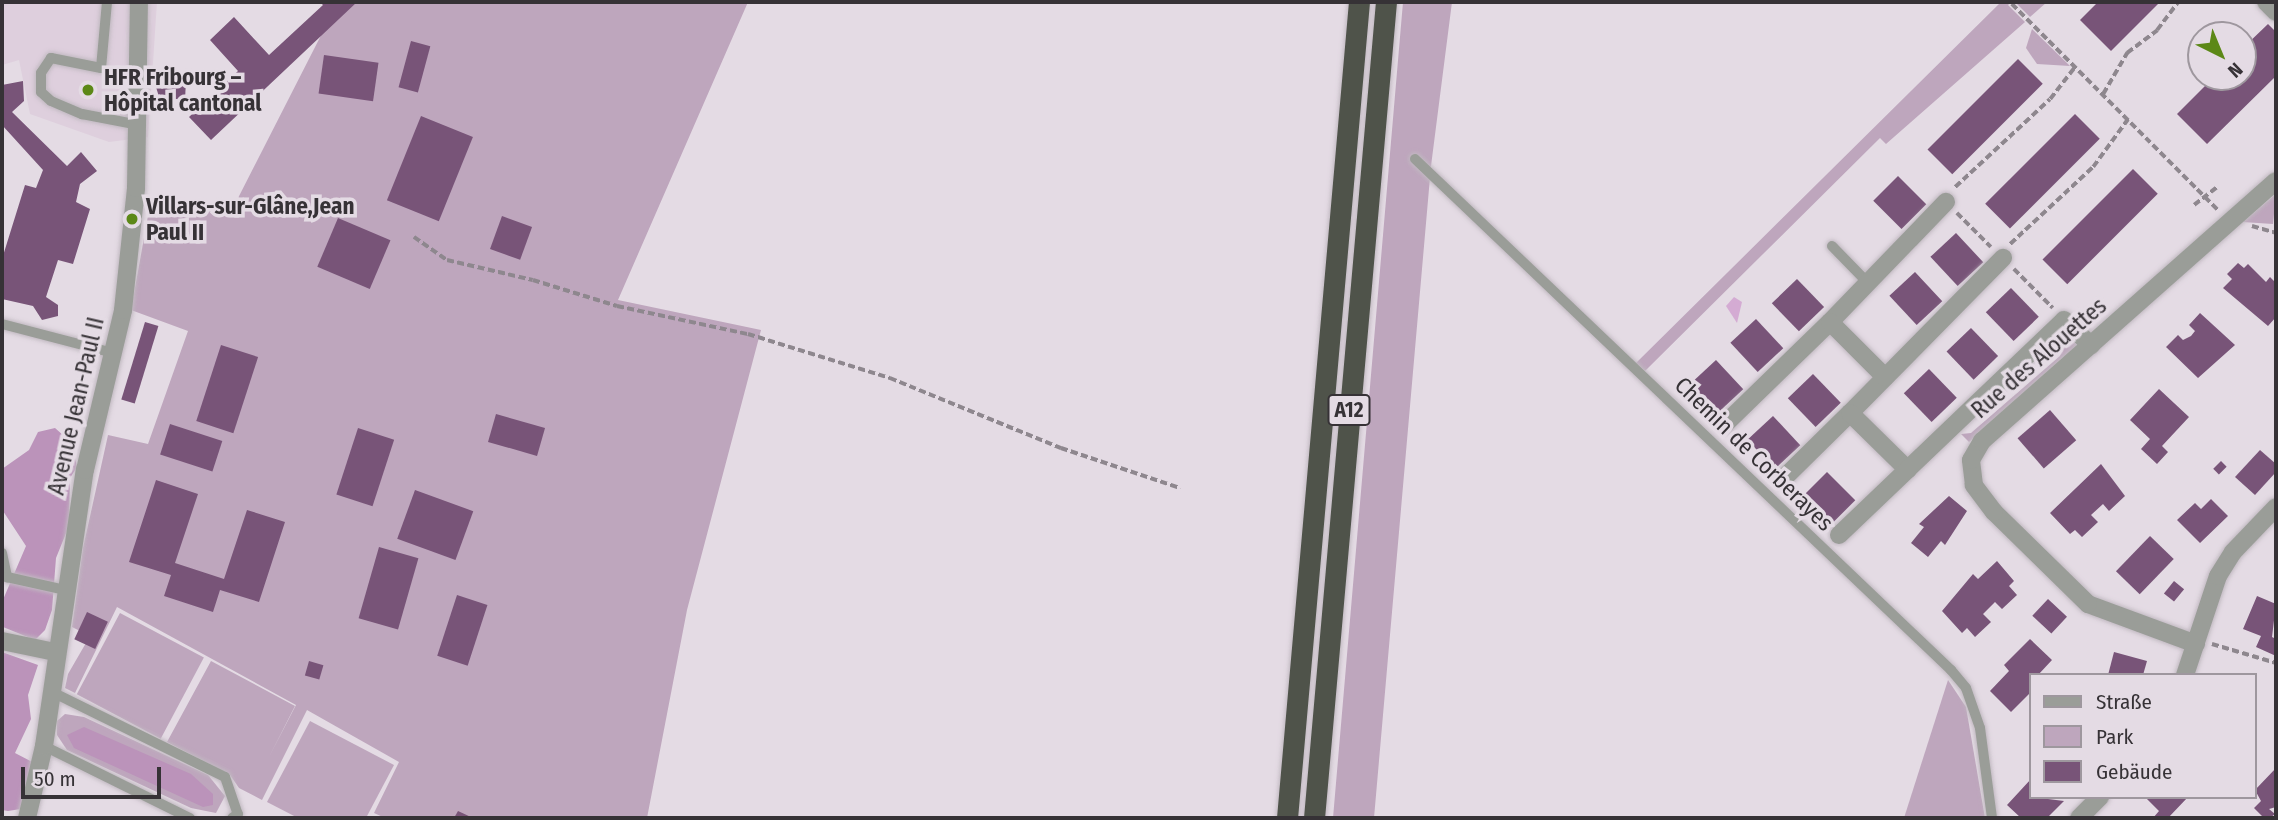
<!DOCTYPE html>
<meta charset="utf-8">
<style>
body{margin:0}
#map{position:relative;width:2278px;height:820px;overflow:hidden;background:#e4dbe4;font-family:"Fira Sans Condensed",sans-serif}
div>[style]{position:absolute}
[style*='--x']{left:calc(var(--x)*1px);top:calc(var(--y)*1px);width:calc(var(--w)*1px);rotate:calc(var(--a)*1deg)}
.built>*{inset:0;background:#decfdd}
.green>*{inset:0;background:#bea6bd;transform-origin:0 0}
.forest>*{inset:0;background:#bb93ba}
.water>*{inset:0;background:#d4abd3}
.building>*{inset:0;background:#785478;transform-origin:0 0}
.path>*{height:3.5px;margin-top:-1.75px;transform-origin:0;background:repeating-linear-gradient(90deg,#8e878e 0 7px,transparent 0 10.5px)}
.roads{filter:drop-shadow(0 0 2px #c1b9c1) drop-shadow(0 0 2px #c1b9c1)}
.lane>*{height:10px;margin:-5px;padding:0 5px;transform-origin:5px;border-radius:5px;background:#9a9d98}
.street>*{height:18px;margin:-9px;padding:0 9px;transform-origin:9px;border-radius:9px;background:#9a9d98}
.highway>*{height:21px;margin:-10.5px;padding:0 10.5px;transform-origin:10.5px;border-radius:10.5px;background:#4f534a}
.dots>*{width:19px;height:19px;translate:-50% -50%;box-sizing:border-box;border:4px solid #e4dbe4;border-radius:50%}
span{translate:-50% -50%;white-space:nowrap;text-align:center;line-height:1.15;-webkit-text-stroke:7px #e4dbe4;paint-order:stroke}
.shield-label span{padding:2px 5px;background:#e4dbe4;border:2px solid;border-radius:5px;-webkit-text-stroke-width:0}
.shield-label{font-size:21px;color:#363236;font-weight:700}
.poi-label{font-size:23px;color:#363236;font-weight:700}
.left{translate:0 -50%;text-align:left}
.street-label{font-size:23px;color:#363236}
.frame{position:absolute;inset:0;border:4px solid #363236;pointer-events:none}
.legend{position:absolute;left:2029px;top:673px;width:228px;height:126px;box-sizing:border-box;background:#e4dbe4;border:2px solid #9e979e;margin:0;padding:9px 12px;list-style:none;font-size:21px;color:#363236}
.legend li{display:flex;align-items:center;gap:14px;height:35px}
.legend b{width:35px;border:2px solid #9e979e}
.north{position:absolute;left:2187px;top:21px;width:70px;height:70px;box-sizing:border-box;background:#e4dbe4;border:2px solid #9e979e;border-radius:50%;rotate:137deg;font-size:19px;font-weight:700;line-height:28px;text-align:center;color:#363236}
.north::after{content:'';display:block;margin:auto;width:24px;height:32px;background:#5c8817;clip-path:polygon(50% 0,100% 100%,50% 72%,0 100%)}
.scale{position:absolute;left:21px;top:767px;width:140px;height:32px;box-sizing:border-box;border:4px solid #363236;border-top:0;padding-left:9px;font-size:21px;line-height:24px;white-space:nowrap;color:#363236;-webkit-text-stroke:5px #e4dbe4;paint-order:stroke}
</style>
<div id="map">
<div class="built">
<i style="clip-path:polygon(2px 2px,157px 2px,148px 137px,109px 142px,30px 114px,19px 60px,2px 65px)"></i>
</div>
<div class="green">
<i style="clip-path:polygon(338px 2px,748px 2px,618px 300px,761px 330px,687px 610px,647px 818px,385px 818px,374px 813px,399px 762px,307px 710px,262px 800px,239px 788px,230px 775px,167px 742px,211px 661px,295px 706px,269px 757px,296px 705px,117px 607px,75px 693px,65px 688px,68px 674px,90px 636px,72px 627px,83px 548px,108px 435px,148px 444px,188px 331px,131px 310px,149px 210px,191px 203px,235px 204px)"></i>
<i style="clip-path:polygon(1403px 2px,1452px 2px,1431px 166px,1374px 818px,1333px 818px)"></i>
<i style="clip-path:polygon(2001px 2px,2011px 2px,2008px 5px,2025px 22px,1886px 144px,1880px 138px,1645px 371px,1636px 363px)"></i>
<i style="clip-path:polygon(2020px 2px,2047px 2px,2030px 17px,2017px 4px)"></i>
<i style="clip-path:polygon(2032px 29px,2070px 66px,2037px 64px,2026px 48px)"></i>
<i style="clip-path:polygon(2276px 194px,2273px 224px,2243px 222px)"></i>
<i style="clip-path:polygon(2067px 335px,2077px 342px,2076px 353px,2062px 358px,1969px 442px,1961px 434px,1971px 433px,2060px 356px)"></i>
<i style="left:120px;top:613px;width:95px;height:92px;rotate:28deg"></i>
<i style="clip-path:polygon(1948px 680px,1966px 707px,1985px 818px,1904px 818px)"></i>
<i style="clip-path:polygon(65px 714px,84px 717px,208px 775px,225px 796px,216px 813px,191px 808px,67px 750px,57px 735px,57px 721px)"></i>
<i style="clip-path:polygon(310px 721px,394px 765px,366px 818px,298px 818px,267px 802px)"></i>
</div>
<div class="forest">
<i style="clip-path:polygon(55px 428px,72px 443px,77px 467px,70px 478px,69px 526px,56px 558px,52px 610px,45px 630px,35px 640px,3px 627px,2px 602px,26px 546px,3px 511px,2px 469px,29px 450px,38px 432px)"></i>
<i style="clip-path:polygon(2px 652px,38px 665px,28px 695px,31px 719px,15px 753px,40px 766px,27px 808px,8px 811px,2px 810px)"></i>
<i style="clip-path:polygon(84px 727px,191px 774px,213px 794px,213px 805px,203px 807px,74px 748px,67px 735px)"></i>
</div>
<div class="water">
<i style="clip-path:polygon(1734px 297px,1742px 302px,1737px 323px,1726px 306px)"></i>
</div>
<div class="building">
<i style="clip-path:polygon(320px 2px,357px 2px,211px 140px,189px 117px,238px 71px,210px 40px,234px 17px,269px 55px,323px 5px)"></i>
<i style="clip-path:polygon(2098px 2px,2160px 2px,2111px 51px,2080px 20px)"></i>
<i style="clip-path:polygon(2268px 24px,2276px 32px,2276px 76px,2207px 144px,2177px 114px,2214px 77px,2243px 77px,2243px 48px)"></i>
<i style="left:411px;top:41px;width:20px;height:48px;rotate:15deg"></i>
<i style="left:324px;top:55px;width:55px;height:39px;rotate:8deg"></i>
<i style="left:2018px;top:59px;width:35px;height:128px;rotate:45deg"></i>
<i style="clip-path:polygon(161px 79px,186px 80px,185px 100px,159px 97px,156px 87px)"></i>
<i style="clip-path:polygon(23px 81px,24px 101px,12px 112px,67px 166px,81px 152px,97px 171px,80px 184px,76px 202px,90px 209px,73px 264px,58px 260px,46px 297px,58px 305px,58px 316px,42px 320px,33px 306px,2px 299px,2px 259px,25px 185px,36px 188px,43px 170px,2px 125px,2px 85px)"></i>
<i style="left:2075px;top:114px;width:35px;height:127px;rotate:45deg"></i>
<i style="left:421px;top:116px;width:56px;height:91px;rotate:22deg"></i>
<i style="left:2133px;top:169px;width:35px;height:128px;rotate:45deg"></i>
<i style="left:1898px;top:176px;width:40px;height:35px;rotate:45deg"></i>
<i style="left:502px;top:216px;width:32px;height:35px;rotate:20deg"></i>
<i style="left:338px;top:218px;width:57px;height:53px;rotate:23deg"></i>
<i style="left:1956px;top:233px;width:40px;height:35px;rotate:47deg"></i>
<i style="clip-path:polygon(2238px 263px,2244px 268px,2248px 264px,2266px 282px,2270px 277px,2276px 283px,2276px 317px,2268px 326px,2223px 288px,2232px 279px,2227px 274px)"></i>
<i style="left:1915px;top:272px;width:40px;height:35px;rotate:47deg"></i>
<i style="left:1797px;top:279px;width:39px;height:35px;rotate:46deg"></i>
<i style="left:2011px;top:288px;width:40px;height:35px;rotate:46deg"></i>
<i style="clip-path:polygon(2200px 313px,2235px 345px,2198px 378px,2166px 347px,2178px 335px,2183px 340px,2191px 336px,2195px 331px,2189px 325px)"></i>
<i style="left:1756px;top:319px;width:40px;height:35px;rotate:47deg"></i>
<i style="left:145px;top:322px;width:14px;height:81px;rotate:17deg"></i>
<i style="left:1971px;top:328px;width:39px;height:34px;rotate:46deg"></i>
<i style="left:221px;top:345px;width:39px;height:80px;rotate:18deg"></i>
<i style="left:1716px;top:360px;width:40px;height:35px;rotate:47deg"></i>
<i style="left:1929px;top:369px;width:40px;height:35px;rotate:46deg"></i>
<i style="left:1813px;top:374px;width:40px;height:35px;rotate:46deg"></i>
<i style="clip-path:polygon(2159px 389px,2189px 417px,2162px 446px,2168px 452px,2157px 464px,2141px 449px,2150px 439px,2130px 420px)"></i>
<i style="left:2050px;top:410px;width:40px;height:43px;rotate:49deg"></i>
<i style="left:496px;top:414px;width:51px;height:29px;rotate:16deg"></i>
<i style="left:1773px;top:416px;width:40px;height:35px;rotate:47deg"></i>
<i style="left:170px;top:424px;width:55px;height:32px;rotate:18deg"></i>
<i style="left:358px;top:428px;width:38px;height:70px;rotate:18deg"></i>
<i style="clip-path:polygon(2260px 450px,2276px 464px,2276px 472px,2255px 495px,2235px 477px)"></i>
<i style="left:2221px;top:461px;width:8px;height:11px;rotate:45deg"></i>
<i style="clip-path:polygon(2101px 464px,2125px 496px,2109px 511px,2103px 504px,2091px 515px,2098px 522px,2082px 537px,2075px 530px,2070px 534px,2050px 513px)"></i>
<i style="left:1827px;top:472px;width:40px;height:35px;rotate:45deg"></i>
<i style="clip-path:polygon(156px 480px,198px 494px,175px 563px,224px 579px,247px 510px,285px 522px,259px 602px,220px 590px,213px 612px,164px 596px,171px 575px,129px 562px)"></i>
<i style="left:415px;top:490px;width:62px;height:52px;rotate:20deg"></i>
<i style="clip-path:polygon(1949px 496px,1967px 511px,1945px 545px,1941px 541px,1928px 557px,1911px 543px,1924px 527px,1919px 524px)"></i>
<i style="clip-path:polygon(2211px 499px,2228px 516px,2200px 543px,2177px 520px,2195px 503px,2201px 509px)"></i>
<i style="left:2150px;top:536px;width:33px;height:49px;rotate:44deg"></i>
<i style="left:379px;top:547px;width:41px;height:74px;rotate:16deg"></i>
<i style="clip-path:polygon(1997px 561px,2014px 581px,2009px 586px,2017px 595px,2002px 609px,1995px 602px,1983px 614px,1991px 622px,1975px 637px,1967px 628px,1962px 633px,1942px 611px,1973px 574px,1978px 579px)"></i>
<i style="left:2174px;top:581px;width:13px;height:16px;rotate:39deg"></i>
<i style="left:457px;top:595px;width:32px;height:64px;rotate:18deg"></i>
<i style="clip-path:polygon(2257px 596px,2276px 604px,2272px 637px,2276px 639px,2276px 656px,2256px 647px,2261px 636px,2243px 629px)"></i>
<i style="left:2048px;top:599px;width:26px;height:23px;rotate:43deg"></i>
<i style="left:87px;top:612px;width:23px;height:30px;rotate:25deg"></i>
<i style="clip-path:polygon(2030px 639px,2052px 660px,2038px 675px,2031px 675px,2031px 692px,2011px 712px,1990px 691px,2009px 671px,2004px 665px)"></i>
<i style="clip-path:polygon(2114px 652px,2147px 661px,2143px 675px,2108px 675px)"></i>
<i style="left:309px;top:661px;width:15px;height:15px;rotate:16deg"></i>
<i style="clip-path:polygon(2276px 768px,2276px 807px,2269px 809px,2275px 814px,2270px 818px,2264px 818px,2254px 808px,2261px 801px,2255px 790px)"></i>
<i style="clip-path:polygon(2031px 779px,2031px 797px,2064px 801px,2047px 818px,2021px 818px,2007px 805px)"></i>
<i style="clip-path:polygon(2145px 797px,2188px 797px,2168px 818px,2153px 818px,2159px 811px)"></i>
<i style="clip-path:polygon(458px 811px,473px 818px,454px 818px)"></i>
</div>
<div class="path">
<i style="--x:2015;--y:2;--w:4;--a:146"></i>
<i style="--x:2012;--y:4;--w:293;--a:45"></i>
<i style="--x:2103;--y:94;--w:48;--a:-59.7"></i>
<i style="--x:2127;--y:53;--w:38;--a:-37"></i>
<i style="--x:2157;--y:30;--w:35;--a:-53"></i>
<i style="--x:1955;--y:187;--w:129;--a:-42.8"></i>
<i style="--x:2050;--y:99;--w:41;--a:-52"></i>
<i style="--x:2194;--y:205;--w:29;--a:-38"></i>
<i style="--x:1957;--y:213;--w:48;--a:45"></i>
<i style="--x:2252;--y:226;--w:25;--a:16"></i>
<i style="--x:414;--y:237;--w:40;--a:34.9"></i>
<i style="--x:447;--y:260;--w:88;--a:13.1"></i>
<i style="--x:533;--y:280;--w:88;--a:17.2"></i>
<i style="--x:617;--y:306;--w:134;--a:12.1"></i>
<i style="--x:748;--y:334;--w:149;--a:17.2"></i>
<i style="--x:890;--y:378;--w:185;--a:22.3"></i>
<i style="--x:1061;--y:448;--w:126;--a:18.6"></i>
<i style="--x:2010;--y:244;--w:113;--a:-42.9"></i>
<i style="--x:2093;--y:167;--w:59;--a:-53.9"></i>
<i style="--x:2014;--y:269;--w:55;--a:45"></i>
<i style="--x:2212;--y:644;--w:67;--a:16.5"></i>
</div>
<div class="roads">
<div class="lane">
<i style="--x:107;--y:2;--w:66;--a:95.2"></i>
<i style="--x:101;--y:68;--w:51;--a:-168.7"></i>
<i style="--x:51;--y:58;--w:18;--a:124"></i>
<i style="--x:41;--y:73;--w:19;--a:90"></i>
<i style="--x:41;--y:92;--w:13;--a:42"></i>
<i style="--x:51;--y:101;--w:34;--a:23"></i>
<i style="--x:82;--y:114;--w:53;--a:10.9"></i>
<i style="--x:1415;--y:159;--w:741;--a:43.63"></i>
<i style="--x:1951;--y:670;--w:23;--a:50"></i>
<i style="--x:1966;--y:688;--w:42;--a:70.7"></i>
<i style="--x:1980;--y:728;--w:91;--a:82.4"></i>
<i style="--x:1832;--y:246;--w:52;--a:45.8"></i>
<i style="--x:2;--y:324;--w:115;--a:14.6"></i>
<i style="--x:2;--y:553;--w:25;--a:78"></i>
<i style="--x:7;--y:577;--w:59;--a:12.6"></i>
<i style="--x:50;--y:691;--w:195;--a:26.2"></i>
<i style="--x:225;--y:777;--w:39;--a:71"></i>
<i style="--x:238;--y:814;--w:7;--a:146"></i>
<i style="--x:44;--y:746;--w:163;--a:26.3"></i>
</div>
<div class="street">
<i style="--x:2266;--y:2;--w:14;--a:45"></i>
<i style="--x:1830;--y:322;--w:167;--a:-46"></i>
<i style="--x:1850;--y:413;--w:218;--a:-45.4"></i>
<i style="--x:1725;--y:424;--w:146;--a:-44.2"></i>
<i style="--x:1830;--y:322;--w:78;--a:45"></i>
<i style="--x:1783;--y:479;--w:94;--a:-44.6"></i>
<i style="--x:1850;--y:413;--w:81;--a:44.5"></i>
<i style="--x:1839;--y:535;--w:311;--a:-43.7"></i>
<i style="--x:2064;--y:320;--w:37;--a:43"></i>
<i style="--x:2;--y:641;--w:54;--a:11.7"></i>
<i style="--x:2196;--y:644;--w:115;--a:-159.7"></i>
<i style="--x:2088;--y:604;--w:132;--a:-135.6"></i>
<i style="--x:1994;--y:512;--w:34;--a:-127"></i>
<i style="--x:1974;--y:485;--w:25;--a:-97"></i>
<i style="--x:1971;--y:460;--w:22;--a:-60"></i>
<i style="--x:1982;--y:441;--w:392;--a:-41.5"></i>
<i style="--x:2185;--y:675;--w:104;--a:-71.6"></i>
<i style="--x:2218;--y:576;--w:28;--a:-58"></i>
<i style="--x:2233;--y:552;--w:62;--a:-46.3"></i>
<i style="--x:27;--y:818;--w:74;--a:-76.7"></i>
<i style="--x:44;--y:746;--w:279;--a:-81.6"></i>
<i style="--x:85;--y:470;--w:164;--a:-76.6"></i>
<i style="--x:123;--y:310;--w:123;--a:-83.9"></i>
<i style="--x:136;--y:188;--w:186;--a:-89.1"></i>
<i style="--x:2079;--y:818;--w:30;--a:-45"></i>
</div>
<div class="highway">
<i style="--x:1287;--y:818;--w:819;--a:-84.96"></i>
<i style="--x:1314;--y:818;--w:819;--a:-84.96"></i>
</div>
</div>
<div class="dots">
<i style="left:88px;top:90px;background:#5c8817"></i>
<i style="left:132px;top:219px;background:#5c8817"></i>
</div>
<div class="shield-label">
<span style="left:1349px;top:410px">A12</span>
</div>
<div class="poi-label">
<span class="left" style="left:104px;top:90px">HFR Fribourg –<br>Hôpital cantonal</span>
<span class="left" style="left:146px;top:219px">Villars-sur-Glâne,Jean<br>Paul II</span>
</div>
<div class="street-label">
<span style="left:2039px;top:358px;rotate:-41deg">Rue des Alouettes</span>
<span style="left:76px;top:406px;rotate:-77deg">Avenue Jean-Paul II</span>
<span style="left:1754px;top:454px;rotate:44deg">Chemin de Corberayes</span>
</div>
<div class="frame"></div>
<ul class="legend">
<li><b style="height:9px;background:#9a9d98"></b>Straße</li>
<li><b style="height:19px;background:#bea6bd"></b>Park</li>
<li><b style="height:19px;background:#785478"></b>Gebäude</li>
</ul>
<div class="north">N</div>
<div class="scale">50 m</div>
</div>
